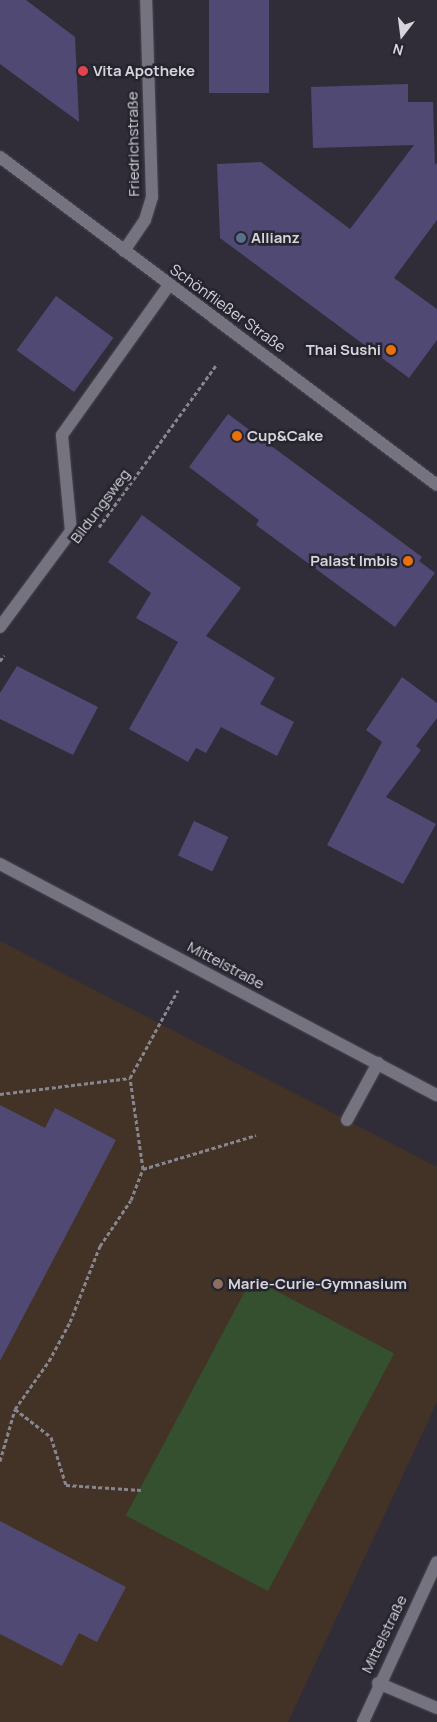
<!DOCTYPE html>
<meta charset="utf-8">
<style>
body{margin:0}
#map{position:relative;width:437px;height:1722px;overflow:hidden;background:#302d38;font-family:Manrope,sans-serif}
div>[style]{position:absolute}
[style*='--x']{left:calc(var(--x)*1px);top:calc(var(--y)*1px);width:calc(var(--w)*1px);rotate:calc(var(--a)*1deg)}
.education>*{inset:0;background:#433327}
.green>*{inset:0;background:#34502e;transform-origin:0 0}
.building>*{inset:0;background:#504973;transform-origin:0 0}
.path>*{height:3px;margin-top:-1.5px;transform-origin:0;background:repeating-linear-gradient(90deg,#87858e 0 4px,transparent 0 6.5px)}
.roads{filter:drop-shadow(0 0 1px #4a4850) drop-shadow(0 0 1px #4a4850)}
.lane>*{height:12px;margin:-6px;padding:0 6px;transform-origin:6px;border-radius:6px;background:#75737f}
.street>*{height:12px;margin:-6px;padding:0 6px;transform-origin:6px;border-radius:6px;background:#75737f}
.secondary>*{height:12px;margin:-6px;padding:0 6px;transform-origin:6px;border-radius:6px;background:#75737f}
.dots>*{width:14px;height:14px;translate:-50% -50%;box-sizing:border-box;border:2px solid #26242e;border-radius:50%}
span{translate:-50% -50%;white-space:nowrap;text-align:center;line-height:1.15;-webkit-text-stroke:5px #26242e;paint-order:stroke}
.poi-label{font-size:15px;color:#d7d5dc;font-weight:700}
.left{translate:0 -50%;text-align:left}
.right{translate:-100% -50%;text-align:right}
.street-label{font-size:15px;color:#d7d5dc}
.north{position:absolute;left:377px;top:10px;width:50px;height:50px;-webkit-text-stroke:4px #26242e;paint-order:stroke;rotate:195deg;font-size:14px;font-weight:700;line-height:20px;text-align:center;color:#d7d5dc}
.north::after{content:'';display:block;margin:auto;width:18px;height:22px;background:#d7d5dc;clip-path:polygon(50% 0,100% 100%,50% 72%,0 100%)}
</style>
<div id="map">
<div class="education">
<i style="clip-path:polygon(0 941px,437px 1167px,437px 1402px,288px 1722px,0 1722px)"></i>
</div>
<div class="green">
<i style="left:252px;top:1278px;width:161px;height:269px;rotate:28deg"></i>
</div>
<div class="building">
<i style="clip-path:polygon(0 0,26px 0,75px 37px,79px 122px,0 64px)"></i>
<i style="left:209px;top:0;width:60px;height:93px"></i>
<i style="clip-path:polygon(408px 84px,408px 102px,433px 102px,435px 165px,437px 163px,437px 220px,394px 278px,437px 309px,437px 340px,409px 378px,220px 238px,217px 164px,261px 162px,350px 229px,414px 145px,313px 148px,311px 87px)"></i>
<i style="left:56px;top:296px;width:71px;height:67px;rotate:36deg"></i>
<i style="clip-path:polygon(228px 414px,422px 557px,419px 561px,435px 573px,395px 627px,256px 525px,259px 520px,189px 467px)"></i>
<i style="clip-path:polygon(142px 515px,241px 588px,206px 636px,275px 678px,260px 704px,294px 722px,277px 756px,221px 727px,206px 753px,196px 748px,188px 762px,129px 729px,178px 642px,136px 618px,151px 593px,108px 562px)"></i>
<i style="clip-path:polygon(17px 666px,98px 707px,73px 755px,0 719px,0 693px)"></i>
<i style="clip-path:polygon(402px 677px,437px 703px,437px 718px,416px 746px,421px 750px,386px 797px,436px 824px,403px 884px,327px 845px,382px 742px,366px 730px)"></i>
<i style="left:194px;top:821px;width:38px;height:38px;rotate:25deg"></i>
<i style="clip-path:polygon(0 1105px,45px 1128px,55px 1108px,116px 1140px,0 1361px)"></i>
<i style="clip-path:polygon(0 1521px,126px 1587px,97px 1642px,79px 1633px,62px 1666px,0 1634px)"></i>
</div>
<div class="path">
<i style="--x:99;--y:527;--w:201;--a:-54.1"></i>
<i style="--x:0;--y:661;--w:7;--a:-56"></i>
<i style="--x:0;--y:1094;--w:131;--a:-7"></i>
<i style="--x:143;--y:1169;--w:118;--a:-16.7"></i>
<i style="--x:15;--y:1409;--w:46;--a:37.9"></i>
<i style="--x:51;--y:1437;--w:50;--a:72.6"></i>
<i style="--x:66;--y:1485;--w:75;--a:3.8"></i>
<i style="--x:0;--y:1461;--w:54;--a:-73.9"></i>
<i style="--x:15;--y:1409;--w:59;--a:-54.7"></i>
<i style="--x:49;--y:1361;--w:44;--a:-61.7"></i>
<i style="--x:70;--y:1322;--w:82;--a:-68.5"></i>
<i style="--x:100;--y:1246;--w:55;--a:-56"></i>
<i style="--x:131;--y:1200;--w:33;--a:-69"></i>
<i style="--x:143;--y:1169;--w:92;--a:-98.1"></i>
<i style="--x:130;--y:1078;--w:100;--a:-61.4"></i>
</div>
<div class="roads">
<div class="lane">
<i style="--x:0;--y:627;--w:119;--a:-53.5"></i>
<i style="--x:71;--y:531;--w:96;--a:-95.4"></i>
<i style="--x:62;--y:435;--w:184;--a:-54.5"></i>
<i style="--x:347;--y:1120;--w:65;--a:-61.5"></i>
<i style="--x:378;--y:1683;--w:64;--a:23"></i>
</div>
<div class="street">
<i style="--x:124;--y:251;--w:37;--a:-56"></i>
<i style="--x:145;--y:220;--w:24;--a:-73"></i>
<i style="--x:152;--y:197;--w:197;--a:-91.7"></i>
<i style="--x:0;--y:864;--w:494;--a:27.9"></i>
<i style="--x:363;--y:1722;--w:176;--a:-65.2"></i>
</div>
<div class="secondary">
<i style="--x:0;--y:157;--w:546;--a:36.89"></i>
</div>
</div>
<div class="dots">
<i style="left:83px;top:71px;background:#e0444e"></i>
<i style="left:241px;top:238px;background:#5c6f8a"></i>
<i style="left:391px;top:350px;background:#e8710a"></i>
<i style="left:237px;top:436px;background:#e8710a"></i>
<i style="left:408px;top:561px;background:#e8710a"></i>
<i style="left:218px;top:1284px;background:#8d6e63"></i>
</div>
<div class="poi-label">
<span class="left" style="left:93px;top:71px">Vita Apotheke</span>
<span class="left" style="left:251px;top:238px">Allianz</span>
<span class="right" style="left:381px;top:350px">Thai Sushi</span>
<span class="left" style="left:247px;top:436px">Cup&amp;Cake</span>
<span class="right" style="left:398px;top:561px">Palast Imbis</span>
<span class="left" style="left:228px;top:1284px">Marie-Curie-Gymnasium</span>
</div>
<div class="street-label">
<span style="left:133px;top:144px;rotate:-91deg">Friedrichstraße</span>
<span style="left:228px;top:308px;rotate:36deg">Schönfließer Straße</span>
<span style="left:100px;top:506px;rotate:-53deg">Bildungsweg</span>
<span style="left:226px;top:965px;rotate:28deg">Mittelstraße</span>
<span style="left:384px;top:1634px;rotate:-64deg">Mittelstraße</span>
</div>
<div class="north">N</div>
</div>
